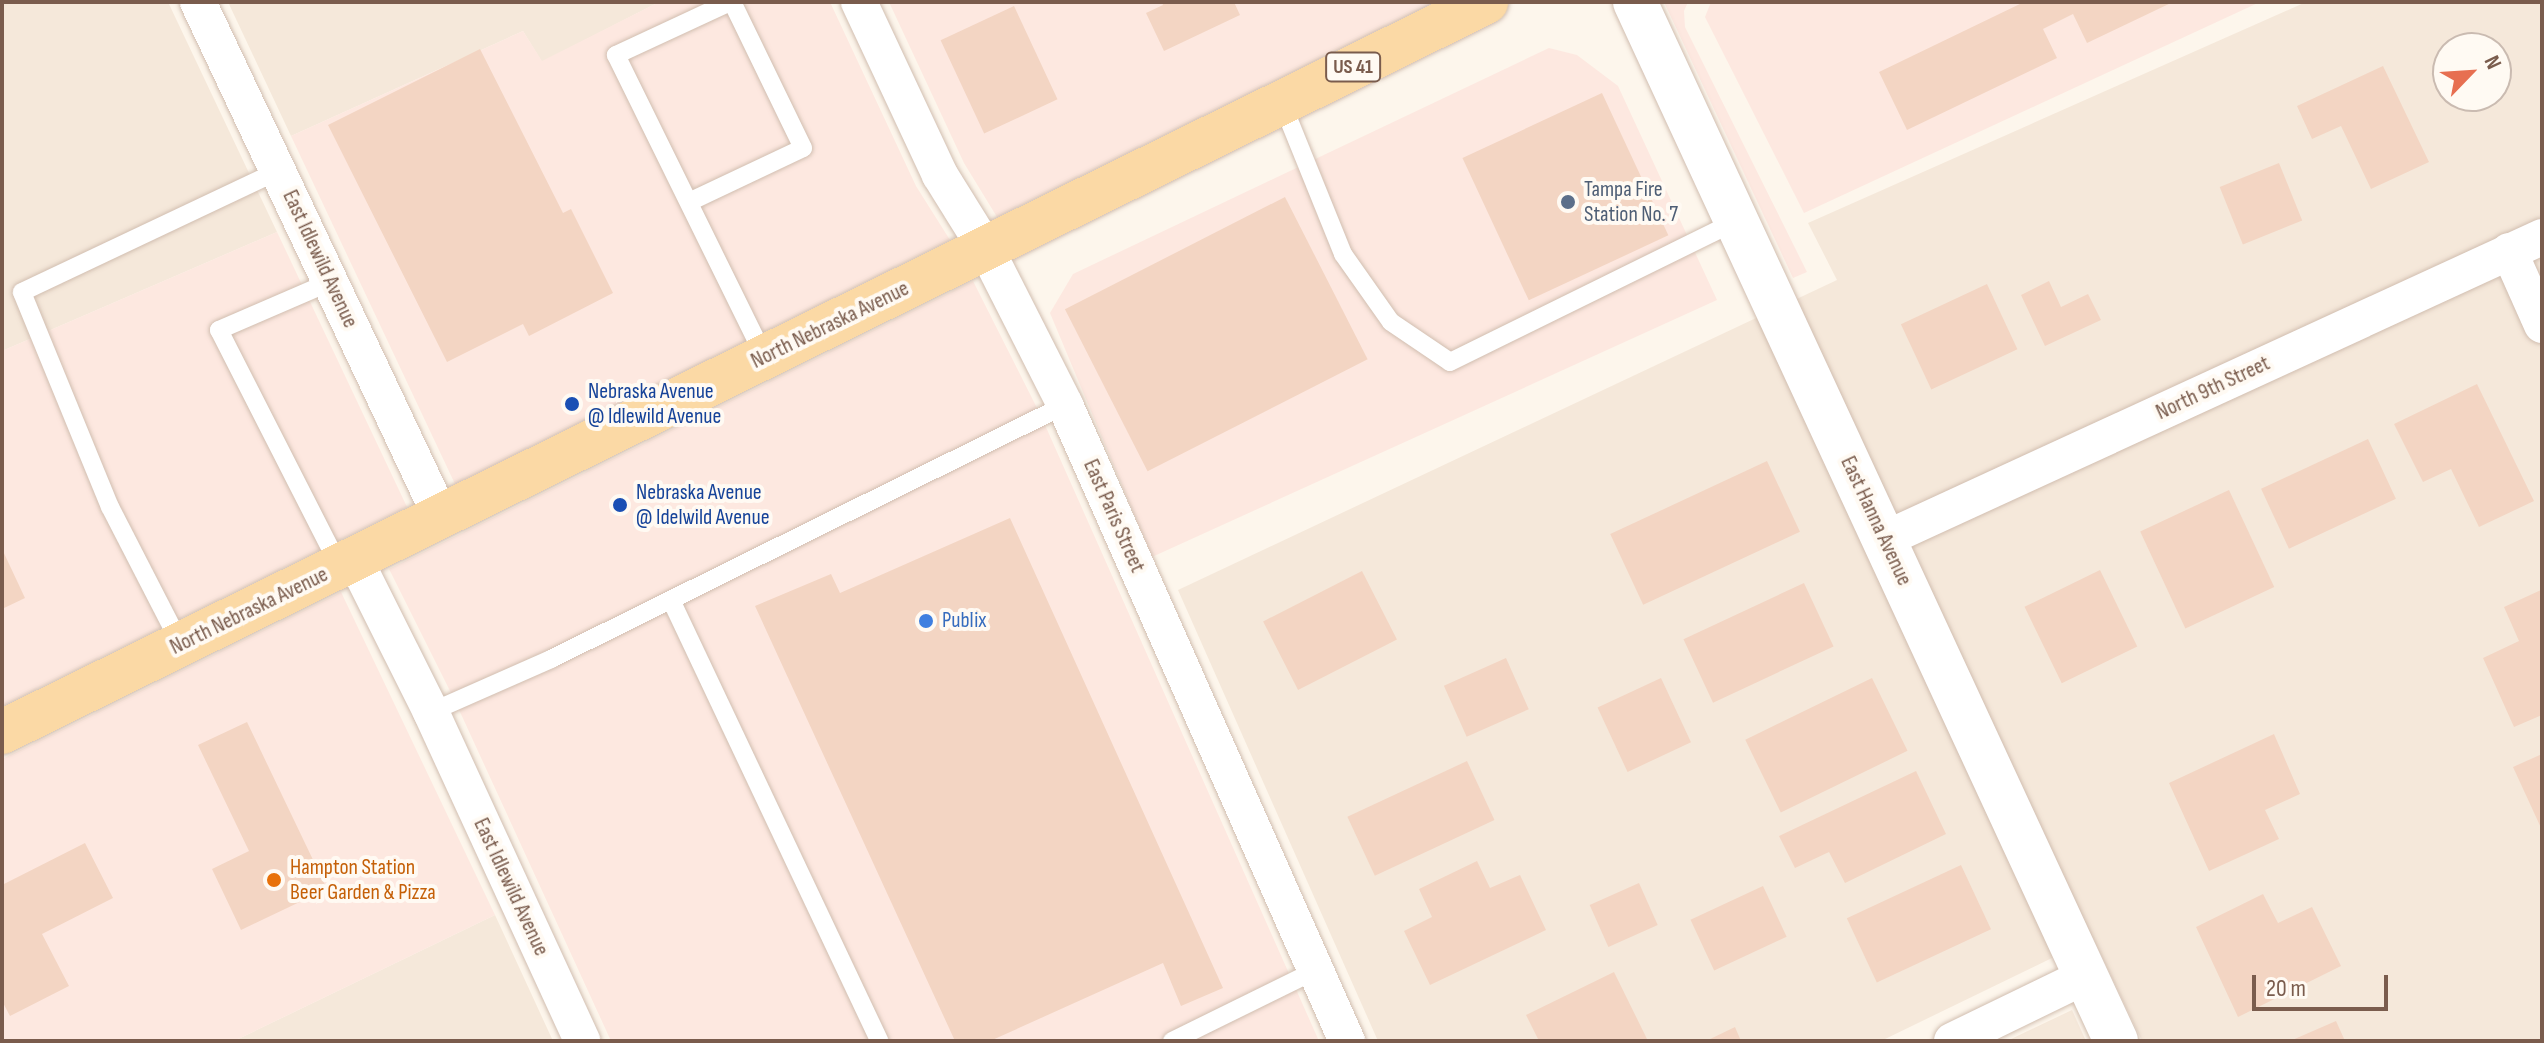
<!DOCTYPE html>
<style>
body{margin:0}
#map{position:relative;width:2544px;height:1043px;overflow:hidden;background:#fdf6ec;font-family:"Sofia Sans Condensed",sans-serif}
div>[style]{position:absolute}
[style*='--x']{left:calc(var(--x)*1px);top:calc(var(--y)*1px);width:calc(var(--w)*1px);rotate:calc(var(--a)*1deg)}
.residential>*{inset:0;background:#f5e8da}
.commercial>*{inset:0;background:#fde8e0}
.building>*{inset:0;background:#f3d5c3;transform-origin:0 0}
.roads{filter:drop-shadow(0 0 2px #d1beb0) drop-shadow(0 0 2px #d1beb0)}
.service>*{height:18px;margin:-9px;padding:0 9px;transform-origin:9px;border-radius:9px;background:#fff}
.minor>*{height:36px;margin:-18px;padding:0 18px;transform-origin:18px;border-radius:18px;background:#fff}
.tertiary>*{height:44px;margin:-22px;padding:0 22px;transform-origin:22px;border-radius:22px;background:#fff}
.primary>*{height:44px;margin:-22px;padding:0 22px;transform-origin:22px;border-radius:22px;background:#fbd9a5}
.dots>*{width:22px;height:22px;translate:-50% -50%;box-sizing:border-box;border:4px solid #fffaf3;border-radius:50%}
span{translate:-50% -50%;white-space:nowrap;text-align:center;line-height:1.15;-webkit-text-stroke:8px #fffaf3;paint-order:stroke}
.shield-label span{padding:2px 6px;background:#fffaf3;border:2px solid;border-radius:6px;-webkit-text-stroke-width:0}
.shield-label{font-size:20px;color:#7a5c4d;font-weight:700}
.service-label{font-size:22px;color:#4e5e75}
.left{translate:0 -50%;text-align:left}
.street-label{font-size:22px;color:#7a5c4d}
.transit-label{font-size:22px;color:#164399}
.shop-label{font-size:22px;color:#366cbe}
.food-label{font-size:22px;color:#c56008}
.frame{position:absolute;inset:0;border:4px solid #7a5c4d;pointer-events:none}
.north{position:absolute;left:2432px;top:32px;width:80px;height:80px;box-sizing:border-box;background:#fffaf3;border:2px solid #cabbb1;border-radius:50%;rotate:65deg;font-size:22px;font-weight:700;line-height:32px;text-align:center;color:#7a5c4d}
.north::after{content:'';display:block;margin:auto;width:28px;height:36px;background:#e76f51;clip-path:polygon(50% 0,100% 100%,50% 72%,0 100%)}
.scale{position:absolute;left:2252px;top:975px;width:136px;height:36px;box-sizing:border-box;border:4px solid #7a5c4d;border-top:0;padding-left:10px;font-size:24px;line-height:28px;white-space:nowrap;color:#7a5c4d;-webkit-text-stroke:6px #fffaf3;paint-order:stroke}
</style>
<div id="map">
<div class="residential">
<i style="clip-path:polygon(2px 2px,168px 2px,277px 232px,2px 351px)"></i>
<i style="clip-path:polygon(228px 2px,659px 2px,542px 62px,523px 31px,291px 136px)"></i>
<i style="clip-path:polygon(evenodd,2306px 2px,2542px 2px,2542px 1041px,2142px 1041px,2093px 938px,1881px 1041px,1378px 1041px,1178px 590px,1837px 280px,1808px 223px,2306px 2px,2448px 48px,2496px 48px,2496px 96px,2448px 96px,2448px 48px)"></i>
<i style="clip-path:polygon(495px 915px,553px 1041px,234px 1041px)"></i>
<i style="clip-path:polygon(2072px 1010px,2086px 1041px,2007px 1041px)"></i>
</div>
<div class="commercial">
<i style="clip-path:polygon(659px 2px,830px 2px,916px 186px,950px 240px,455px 484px,291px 136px,523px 31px,542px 61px)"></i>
<i style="clip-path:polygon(889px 2px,1435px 2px,997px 217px,964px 163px)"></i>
<i style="clip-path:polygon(1664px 2px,1688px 2px,1684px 11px,1685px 27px,1807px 272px,1793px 278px)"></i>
<i style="clip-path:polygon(1711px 2px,2260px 2px,1804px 213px,1705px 17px)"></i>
<i style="clip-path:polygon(1549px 48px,1577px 55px,1618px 86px,1717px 300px,1152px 557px,1050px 313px,1073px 274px)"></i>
<i style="clip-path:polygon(277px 232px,407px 507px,2px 706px,2px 351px)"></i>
<i style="clip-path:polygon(973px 281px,1041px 416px,1319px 1041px,611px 1041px,455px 701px,389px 569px)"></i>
<i style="clip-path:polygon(341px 592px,495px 915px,234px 1041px,2px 1041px,2px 759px)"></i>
</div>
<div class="building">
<i style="clip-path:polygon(1162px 2px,1234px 2px,1240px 15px,1164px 51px,1146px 13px,1163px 5px)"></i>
<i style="clip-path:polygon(2024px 2px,2173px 2px,2087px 43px,2073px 14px,2043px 29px,2057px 58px,1907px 130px,1879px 72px)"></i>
<i style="left:1014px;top:6px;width:103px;height:81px;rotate:65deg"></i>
<i style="clip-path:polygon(480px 49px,563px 213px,571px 209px,613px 293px,529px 336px,523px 324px,447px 362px,328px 125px)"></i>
<i style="clip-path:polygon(2383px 66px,2429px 162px,2371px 189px,2341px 126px,2312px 139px,2297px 106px)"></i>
<i style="left:1602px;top:93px;width:157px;height:154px;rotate:65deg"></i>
<i style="left:2279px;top:163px;width:62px;height:64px;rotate:68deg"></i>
<i style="left:1285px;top:197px;width:182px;height:247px;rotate:63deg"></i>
<i style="clip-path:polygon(2049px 281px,2061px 307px,2088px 294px,2101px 320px,2045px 346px,2021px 295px)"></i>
<i style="left:1987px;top:284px;width:72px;height:95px;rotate:65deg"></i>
<i style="clip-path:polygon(2477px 384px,2534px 501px,2479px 527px,2451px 469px,2423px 482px,2394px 424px)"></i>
<i style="left:2368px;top:439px;width:66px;height:118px;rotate:65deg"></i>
<i style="left:1767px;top:461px;width:78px;height:173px;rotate:65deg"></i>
<i style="left:2229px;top:490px;width:107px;height:98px;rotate:65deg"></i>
<i style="clip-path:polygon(1010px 518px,1223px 988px,1181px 1006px,1163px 963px,990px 1041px,955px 1041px,755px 606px,831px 574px,840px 593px)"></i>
<i style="clip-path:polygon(2px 549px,25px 598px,2px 609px)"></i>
<i style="left:2100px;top:570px;width:85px;height:84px;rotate:64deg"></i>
<i style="left:1362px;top:571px;width:77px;height:111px;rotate:63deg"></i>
<i style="left:1804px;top:583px;width:70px;height:133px;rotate:65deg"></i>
<i style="clip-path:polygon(2541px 590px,2542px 715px,2514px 727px,2483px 658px,2519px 641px,2504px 607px)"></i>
<i style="left:1506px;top:658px;width:56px;height:68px;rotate:66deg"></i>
<i style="left:1661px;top:678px;width:71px;height:70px;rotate:65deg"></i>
<i style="left:1872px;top:678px;width:81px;height:141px;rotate:64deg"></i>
<i style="clip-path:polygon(247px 722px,327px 889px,241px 930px,212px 869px,249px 851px,198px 745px)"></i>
<i style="clip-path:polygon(2274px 734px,2300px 794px,2265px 810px,2279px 839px,2209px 871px,2169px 783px)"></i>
<i style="clip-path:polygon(2542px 754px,2542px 830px,2513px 767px)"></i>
<i style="left:1467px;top:761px;width:65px;height:132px;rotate:65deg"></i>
<i style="clip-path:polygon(1916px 771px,1946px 834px,1845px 883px,1829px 852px,1795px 868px,1779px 836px)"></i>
<i style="clip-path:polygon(85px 843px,113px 898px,42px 934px,69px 986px,10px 1016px,2px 1001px,2px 885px)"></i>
<i style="clip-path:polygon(1477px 861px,1490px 888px,1520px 875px,1546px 930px,1430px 985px,1404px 931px,1432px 917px,1419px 889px)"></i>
<i style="left:1961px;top:865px;width:71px;height:126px;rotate:65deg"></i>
<i style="left:1639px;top:883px;width:46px;height:54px;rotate:66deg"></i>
<i style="left:1763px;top:886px;width:56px;height:80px;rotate:65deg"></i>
<i style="clip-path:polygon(2263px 894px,2278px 923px,2312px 907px,2341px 966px,2238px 1017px,2196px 927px)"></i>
<i style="clip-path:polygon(1614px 972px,1648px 1041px,1539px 1041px,1526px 1015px)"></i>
<i style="clip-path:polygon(2336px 1021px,2345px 1041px,2290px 1041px)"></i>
<i style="clip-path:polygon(1735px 1027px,1741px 1041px,1706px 1041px)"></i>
</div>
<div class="roads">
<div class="service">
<i style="--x:730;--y:2;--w:126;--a:155.1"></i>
<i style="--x:616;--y:55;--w:338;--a:63.8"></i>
<i style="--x:1282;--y:103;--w:163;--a:68"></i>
<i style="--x:1343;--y:254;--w:83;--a:54.8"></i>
<i style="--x:1391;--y:322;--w:71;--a:34.1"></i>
<i style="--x:1450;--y:362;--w:319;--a:-26.2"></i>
<i style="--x:689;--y:202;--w:126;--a:-25.3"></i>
<i style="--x:803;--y:148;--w:162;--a:-115.9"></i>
<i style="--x:330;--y:282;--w:121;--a:156.6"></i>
<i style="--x:219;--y:330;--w:266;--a:63"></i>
<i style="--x:671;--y:600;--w:488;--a:64.7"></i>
<i style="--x:181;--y:645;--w:155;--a:-117.2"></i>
<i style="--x:110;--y:507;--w:232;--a:-112.3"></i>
<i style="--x:22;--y:292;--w:283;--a:-25.3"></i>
<i style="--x:431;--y:712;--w:131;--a:-23.8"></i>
<i style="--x:551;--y:659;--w:573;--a:-26.3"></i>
<i style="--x:1172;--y:1041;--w:158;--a:-26.2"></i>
</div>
<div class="minor">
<i style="--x:198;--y:2;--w:569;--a:64.74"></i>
<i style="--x:859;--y:2;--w:191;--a:64.9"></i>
<i style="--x:940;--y:175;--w:87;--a:58.1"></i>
<i style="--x:986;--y:249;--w:175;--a:63.1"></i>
<i style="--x:1065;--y:405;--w:696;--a:66.09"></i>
<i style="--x:2509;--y:251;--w:81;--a:66"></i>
<i style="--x:1885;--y:539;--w:723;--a:-24.69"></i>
<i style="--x:355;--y:560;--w:170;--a:63.4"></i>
<i style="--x:431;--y:712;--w:362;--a:65.3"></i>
<i style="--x:1952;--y:1041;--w:149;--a:-25.9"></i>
</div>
<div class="tertiary">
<i style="--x:1635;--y:2;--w:1145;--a:65.16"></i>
</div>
<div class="primary">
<i style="--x:2;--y:732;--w:1654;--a:-26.19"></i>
</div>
</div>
<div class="dots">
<i style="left:1568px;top:202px;background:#5c6f8a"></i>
<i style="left:572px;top:404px;background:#1a4fb4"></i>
<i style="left:620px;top:505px;background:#1a4fb4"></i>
<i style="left:926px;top:621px;background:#3f7fe0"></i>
<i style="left:274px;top:880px;background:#e8710a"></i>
</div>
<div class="shield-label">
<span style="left:1353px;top:67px">US 41</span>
</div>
<div class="service-label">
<span class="left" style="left:1584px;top:202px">Tampa Fire<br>Station No. 7</span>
</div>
<div class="street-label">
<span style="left:320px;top:259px;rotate:65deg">East Idlewild Avenue</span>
<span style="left:830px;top:325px;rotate:-26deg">North Nebraska Avenue</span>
<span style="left:2213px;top:388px;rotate:-25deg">North 9th Street</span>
<span style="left:1114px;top:516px;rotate:66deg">East Paris Street</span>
<span style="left:1876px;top:521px;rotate:65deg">East Hanna Avenue</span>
<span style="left:249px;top:611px;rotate:-26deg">North Nebraska Avenue</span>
<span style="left:511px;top:887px;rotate:65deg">East Idlewild Avenue</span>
</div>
<div class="transit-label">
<span class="left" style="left:588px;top:404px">Nebraska Avenue<br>@ Idlewild Avenue</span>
<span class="left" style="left:636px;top:505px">Nebraska Avenue<br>@ Idelwild Avenue</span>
</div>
<div class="shop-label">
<span class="left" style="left:942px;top:621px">Publix</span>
</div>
<div class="food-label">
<span class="left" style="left:290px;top:880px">Hampton Station<br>Beer Garden &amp; Pizza</span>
</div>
<div class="frame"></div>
<div class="north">N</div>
<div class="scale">20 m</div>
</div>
